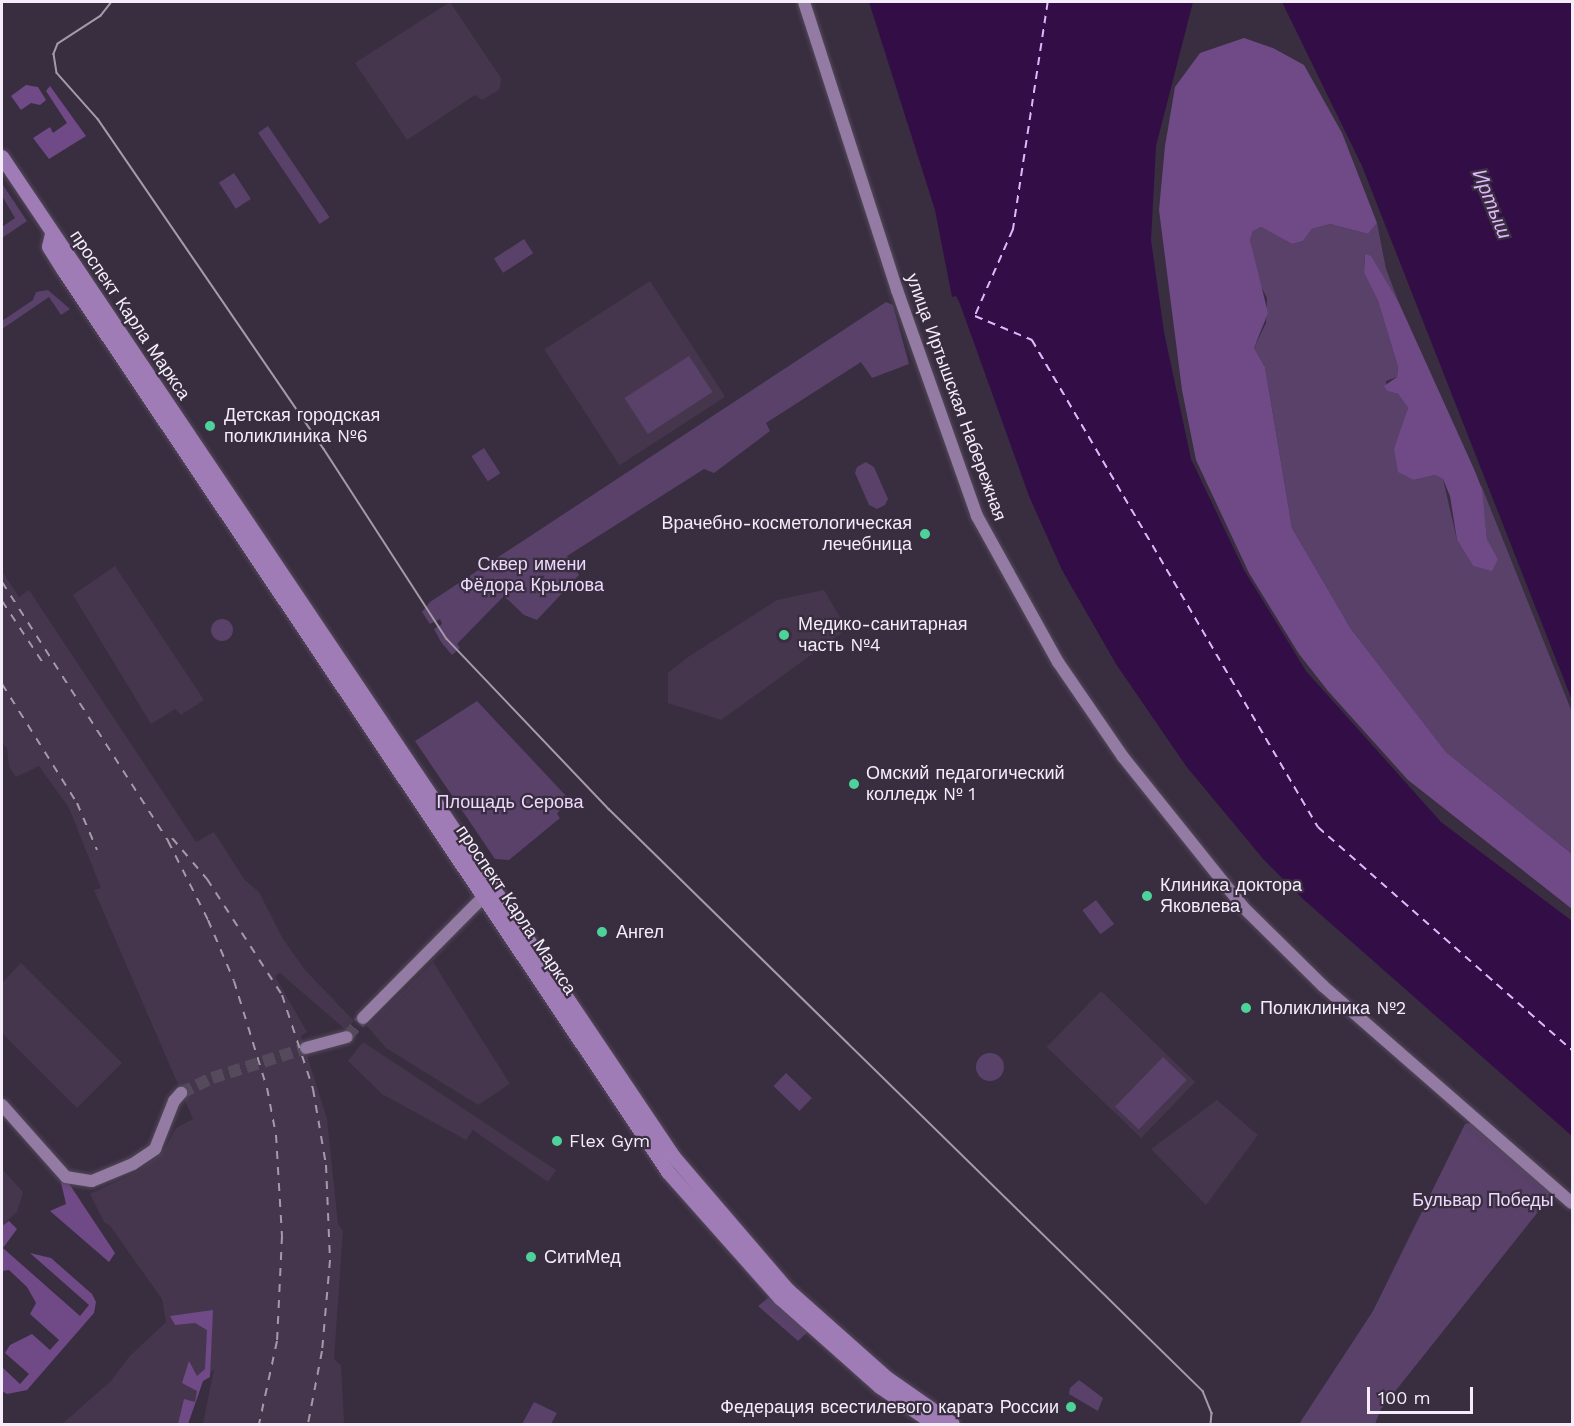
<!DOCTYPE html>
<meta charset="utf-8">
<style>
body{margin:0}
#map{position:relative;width:1574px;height:1426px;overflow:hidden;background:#392d40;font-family:"Work Sans",sans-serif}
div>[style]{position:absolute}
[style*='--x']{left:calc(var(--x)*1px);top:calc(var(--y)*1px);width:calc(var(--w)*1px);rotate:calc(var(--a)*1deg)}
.built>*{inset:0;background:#45364e;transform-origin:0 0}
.green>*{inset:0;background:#594169;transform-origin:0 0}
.round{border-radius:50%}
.forest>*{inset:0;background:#6f4a86}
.water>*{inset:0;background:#330d46}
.ferry>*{height:1.5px;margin-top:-0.75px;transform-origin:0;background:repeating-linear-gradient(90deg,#e1b6fc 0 8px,transparent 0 14px)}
.secondary-tunnel>*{height:12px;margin-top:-6px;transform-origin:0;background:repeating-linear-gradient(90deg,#554a5c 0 12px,transparent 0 18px)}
.roads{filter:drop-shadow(0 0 2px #534959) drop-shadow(0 0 2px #534959)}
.secondary>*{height:12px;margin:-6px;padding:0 6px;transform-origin:6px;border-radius:6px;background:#937ba3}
.primary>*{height:14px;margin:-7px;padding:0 7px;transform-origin:7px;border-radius:7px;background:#a07cb6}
.tram>*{height:1.5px;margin:-0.75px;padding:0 0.75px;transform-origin:0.75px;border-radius:0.75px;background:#a49aa9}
.rail>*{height:2px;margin-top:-1px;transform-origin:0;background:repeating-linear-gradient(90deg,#a49aa9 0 8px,transparent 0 16px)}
.dots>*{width:16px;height:16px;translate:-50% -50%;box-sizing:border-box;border:3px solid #392d40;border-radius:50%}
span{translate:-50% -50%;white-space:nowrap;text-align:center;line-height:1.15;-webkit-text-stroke:4.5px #392d40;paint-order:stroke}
.street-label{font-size:18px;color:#f4edf9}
.poi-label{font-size:18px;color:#f4edf9}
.left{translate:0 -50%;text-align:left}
.right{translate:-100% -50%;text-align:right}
.park-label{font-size:18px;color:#eed9fd}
.water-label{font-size:20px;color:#e1b6fc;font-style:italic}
.frame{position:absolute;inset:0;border:3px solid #f4edf9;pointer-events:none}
.scale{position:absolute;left:1367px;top:1387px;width:106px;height:27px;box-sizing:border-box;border:3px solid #f4edf9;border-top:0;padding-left:8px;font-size:18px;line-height:21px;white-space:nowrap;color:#f4edf9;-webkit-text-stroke:4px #392d40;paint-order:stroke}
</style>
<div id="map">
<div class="built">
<i style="clip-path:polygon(450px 2px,501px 78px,500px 89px,482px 100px,475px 95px,407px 140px,355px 63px)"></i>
<i style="left:650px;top:281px;width:138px;height:126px;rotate:57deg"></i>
<i style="clip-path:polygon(115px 566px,204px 700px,181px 715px,175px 709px,151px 724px,73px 595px)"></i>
<i style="clip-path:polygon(2px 571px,19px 597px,29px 590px,196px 842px,214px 832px,244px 879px,259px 892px,283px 939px,305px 970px,354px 1021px,346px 1030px,280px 973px,275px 976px,307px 1032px,301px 1036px,327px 1119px,338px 1224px,343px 1231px,334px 1359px,341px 1365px,344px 1424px,203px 1424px,214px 1369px,203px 1381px,188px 1424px,62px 1424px,111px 1381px,129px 1357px,166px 1322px,162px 1299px,111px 1227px,104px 1222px,90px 1194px,139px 1171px,163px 1152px,176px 1128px,193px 1119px,94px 890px,101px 888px,69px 808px,39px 766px,16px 777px,9px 767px,7px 748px,2px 742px)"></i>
<i style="clip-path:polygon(824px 590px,847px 629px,721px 720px,668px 703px,668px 673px,688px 657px,777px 600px)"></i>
<i style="clip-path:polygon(433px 962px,510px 1084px,478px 1105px,386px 1048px,367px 1026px)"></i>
<i style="clip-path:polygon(21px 963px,122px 1063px,77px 1108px,2px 1033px,2px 983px)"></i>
<i style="left:1101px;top:991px;width:131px;height:78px;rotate:44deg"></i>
<i style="clip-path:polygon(363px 1042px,556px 1170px,548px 1182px,473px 1130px,466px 1140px,382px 1094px,348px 1061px)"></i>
<i style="clip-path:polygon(1217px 1100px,1258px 1135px,1206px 1205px,1151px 1149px)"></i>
<i style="clip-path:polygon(2px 1169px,23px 1192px,17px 1212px,2px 1226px)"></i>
</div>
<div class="green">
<i style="left:268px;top:126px;width:110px;height:12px;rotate:56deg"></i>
<i style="left:234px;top:173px;width:31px;height:18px;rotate:57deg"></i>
<i style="clip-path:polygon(3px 185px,27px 221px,2px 238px,2px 227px,15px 218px,2px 196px)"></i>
<i style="clip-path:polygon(1377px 223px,1386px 269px,1399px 303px,1365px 254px,1364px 273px,1378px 301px,1398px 367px,1397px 377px,1386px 381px,1387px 391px,1398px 394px,1408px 408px,1402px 427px,1414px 480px,1435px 475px,1443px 479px,1457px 540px,1473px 566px,1498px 559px,1487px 539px,1481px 485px,1572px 712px,1572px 854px,1446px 752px,1351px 629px,1292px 528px,1265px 367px,1254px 348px,1266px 323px,1267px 298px,1259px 283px,1250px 240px,1253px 231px,1261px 227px,1292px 244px,1303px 241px,1312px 229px,1330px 224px,1368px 234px)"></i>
<i style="left:524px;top:239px;width:17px;height:36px;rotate:57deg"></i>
<i style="clip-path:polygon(48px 290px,70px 309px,61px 315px,49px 297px,2px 329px,2px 321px,33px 300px,36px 292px)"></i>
<i style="clip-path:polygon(886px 302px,893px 305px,909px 364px,872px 378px,861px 362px,766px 423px,770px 431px,714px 473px,704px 469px,567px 556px,579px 575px,537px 620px,524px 615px,504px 596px,457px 644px,460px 648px,452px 655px,441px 642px,434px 629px,442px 624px,440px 619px,430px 624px,422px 612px,430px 602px)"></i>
<i style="left:689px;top:356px;width:43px;height:77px;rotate:57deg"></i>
<i style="left:484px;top:448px;width:30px;height:15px;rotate:57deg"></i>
<i style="clip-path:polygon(866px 462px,874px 467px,888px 499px,885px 505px,877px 509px,869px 505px,855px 473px,857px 467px)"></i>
<i class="round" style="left:211px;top:619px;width:22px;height:22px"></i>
<i style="clip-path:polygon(477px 701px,568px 798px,557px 814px,560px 818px,509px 860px,495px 859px,415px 741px)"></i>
<i style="left:1096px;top:900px;width:30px;height:17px;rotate:53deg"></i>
<i class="round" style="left:976px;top:1053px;width:28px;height:28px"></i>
<i style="left:1163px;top:1057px;width:33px;height:69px;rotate:44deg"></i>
<i style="left:786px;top:1073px;width:36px;height:18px;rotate:44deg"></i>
<i style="clip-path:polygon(1471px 1123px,1550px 1191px,1550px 1197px,1381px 1409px,1375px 1424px,1299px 1424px,1373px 1311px,1465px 1124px)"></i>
<i style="clip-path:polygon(773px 1294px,811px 1329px,798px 1341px,758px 1306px)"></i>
<i style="clip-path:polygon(1079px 1380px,1103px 1398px,1098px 1411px,1069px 1394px,1070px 1388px)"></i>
<i style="clip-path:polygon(534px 1402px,557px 1413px,551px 1424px,522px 1424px)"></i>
</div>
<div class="forest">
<i style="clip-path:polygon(1244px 38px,1273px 48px,1304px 65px,1342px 133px,1377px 223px,1368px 234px,1330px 224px,1312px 229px,1303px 241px,1292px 244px,1261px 227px,1253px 231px,1250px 240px,1268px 313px,1254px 348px,1265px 367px,1292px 528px,1351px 629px,1446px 752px,1572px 854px,1572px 909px,1408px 780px,1328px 691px,1299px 654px,1249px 573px,1196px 460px,1182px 390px,1159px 210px,1165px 146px,1175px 87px,1200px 53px)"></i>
<i style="clip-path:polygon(26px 85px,38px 87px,46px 100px,40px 105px,31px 103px,21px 110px,11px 96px)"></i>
<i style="clip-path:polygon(50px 86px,86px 136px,49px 159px,33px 138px,50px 127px,53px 133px,67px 123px,46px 91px)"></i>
<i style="clip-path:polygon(1365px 254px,1371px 256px,1399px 303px,1474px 469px,1482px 489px,1487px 539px,1498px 559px,1492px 571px,1473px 566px,1457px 540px,1450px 496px,1443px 479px,1435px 475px,1414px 480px,1398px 472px,1394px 449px,1408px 408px,1398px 394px,1387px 391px,1384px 386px,1397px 377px,1398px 367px,1378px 301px,1364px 273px)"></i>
<i style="clip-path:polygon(60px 1178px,66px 1179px,115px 1253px,109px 1262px,50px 1211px,66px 1204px)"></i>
<i style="clip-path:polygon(9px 1221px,17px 1229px,3px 1248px,80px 1316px,89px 1305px,30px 1253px,51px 1258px,92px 1294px,96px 1302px,94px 1313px,27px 1390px,7px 1394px,2px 1391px,2px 1367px,20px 1384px,29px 1374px,5px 1353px,10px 1345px,32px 1334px,50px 1350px,59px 1340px,30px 1314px,36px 1303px,27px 1287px,9px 1270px,2px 1271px,2px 1226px)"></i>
<i style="clip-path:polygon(213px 1310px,210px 1377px,203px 1381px,188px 1424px,178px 1424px,184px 1399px,195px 1402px,197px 1391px,182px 1383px,189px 1361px,197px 1376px,205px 1369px,207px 1330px,195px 1323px,175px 1325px,170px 1316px)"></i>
</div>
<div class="water">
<i style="clip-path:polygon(869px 2px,1193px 2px,1156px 146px,1151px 240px,1164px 332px,1191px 459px,1244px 570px,1306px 671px,1441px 822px,1572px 921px,1572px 1136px,1303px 899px,1264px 860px,1186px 766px,1116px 664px,1062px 570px,1029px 496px,960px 304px,956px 296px,952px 297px,935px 210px)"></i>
<i style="clip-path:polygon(1282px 2px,1572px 2px,1572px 700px,1362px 166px)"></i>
</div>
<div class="ferry">
<i style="--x:1048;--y:2;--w:231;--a:98.7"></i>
<i style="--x:1013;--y:230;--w:94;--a:113.8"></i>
<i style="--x:975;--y:316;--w:62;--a:22.8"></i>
<i style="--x:1032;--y:340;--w:565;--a:59.58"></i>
<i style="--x:1318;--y:827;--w:338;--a:41.3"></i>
</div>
<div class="secondary-tunnel">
<i style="--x:347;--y:1037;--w:25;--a:-50"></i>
<i style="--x:181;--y:1093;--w:34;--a:-26"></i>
<i style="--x:212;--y:1078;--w:99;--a:-17.7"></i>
</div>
<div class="roads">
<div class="secondary">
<i style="--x:804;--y:2;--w:303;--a:72.1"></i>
<i style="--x:897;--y:290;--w:240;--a:70.5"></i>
<i style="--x:977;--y:516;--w:167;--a:61"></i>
<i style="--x:1058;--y:662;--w:115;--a:55.6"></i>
<i style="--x:1123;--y:757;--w:192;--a:51.3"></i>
<i style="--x:1243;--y:907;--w:112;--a:44.6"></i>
<i style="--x:1323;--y:986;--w:330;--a:41.1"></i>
<i style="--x:363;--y:1018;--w:179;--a:-45.2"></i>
<i style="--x:306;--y:1048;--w:42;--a:-15"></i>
<i style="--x:2;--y:1105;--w:96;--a:48.4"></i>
<i style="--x:66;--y:1177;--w:26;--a:9"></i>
<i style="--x:92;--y:1181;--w:44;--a:-22.5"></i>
<i style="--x:133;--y:1164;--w:27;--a:-34"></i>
<i style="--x:155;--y:1149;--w:52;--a:-68.4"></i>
<i style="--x:174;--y:1101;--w:11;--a:-49"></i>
</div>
<div class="primary">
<i style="--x:2;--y:157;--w:1205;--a:56.1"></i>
<i style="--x:674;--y:1157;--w:175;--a:49.4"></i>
<i style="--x:788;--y:1290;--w:132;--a:41.6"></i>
<i style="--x:887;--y:1378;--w:80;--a:34.9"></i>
<i style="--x:52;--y:234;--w:13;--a:103"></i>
<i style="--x:49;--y:247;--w:28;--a:58"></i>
<i style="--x:64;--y:271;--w:1085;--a:56.16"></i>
<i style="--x:668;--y:1172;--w:169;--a:48.4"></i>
<i style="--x:780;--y:1298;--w:134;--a:41.7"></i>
<i style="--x:880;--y:1387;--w:65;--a:34.4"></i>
</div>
</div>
<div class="tram">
<i style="--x:112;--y:2;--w:18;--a:128"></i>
<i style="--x:101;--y:16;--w:51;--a:146.9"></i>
<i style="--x:58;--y:44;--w:11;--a:112"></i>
<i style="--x:54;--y:54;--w:19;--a:81"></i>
<i style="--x:57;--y:73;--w:62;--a:48.3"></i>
<i style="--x:98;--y:119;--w:400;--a:55.6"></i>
<i style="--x:324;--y:449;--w:226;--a:57.1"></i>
<i style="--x:447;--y:639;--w:235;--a:46.4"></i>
<i style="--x:609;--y:809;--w:832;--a:44.42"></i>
<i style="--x:1203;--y:1391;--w:24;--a:68"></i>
<i style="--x:1212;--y:1413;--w:11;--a:95"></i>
</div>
<div class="rail">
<i style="--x:2;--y:582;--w:308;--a:57.3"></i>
<i style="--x:168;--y:841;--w:89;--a:63.1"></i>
<i style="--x:208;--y:920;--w:66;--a:66.9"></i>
<i style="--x:234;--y:981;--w:112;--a:72.9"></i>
<i style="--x:267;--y:1088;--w:48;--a:79.2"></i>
<i style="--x:276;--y:1135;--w:101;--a:86.6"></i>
<i style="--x:282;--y:1236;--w:105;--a:92.7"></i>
<i style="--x:277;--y:1341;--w:85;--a:102.2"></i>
<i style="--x:2;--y:601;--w:78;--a:56.5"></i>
<i style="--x:2;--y:684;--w:141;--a:57.8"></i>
<i style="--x:77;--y:803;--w:51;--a:66.9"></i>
<i style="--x:172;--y:838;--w:54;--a:49.5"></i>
<i style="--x:207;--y:879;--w:138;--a:57.1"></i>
<i style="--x:282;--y:995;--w:99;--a:71.7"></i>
<i style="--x:313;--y:1089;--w:77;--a:80.3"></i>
<i style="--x:326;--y:1165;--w:95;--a:87.6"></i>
<i style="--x:330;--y:1260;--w:91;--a:95"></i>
<i style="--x:322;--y:1351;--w:74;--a:100.9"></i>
</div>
<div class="dots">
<i style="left:210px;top:426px;background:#4dd39a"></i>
<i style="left:925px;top:534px;background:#4dd39a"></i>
<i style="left:784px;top:635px;background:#4dd39a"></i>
<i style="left:854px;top:784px;background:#4dd39a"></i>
<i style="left:1147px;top:896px;background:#4dd39a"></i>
<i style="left:602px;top:932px;background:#4dd39a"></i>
<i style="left:1246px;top:1008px;background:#4dd39a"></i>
<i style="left:557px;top:1141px;background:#4dd39a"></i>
<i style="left:531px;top:1257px;background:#4dd39a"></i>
<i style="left:1071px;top:1407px;background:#4dd39a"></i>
</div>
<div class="street-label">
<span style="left:130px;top:315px;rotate:56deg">проспект Карла Маркса</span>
<span style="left:956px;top:397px;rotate:70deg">улица Иртышская Набережная</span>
<span style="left:516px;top:910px;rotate:56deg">проспект Карла Маркса</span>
</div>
<div class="poi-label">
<span class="left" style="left:224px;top:426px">Детская городская<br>поликлиника №6</span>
<span class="right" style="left:912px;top:534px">Врачебно-косметологическая<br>лечебница</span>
<span class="left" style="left:798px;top:635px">Медико-санитарная<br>часть №4</span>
<span class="left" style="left:866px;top:784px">Омский педагогический<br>колледж № 1</span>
<span class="left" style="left:1160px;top:896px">Клиника доктора<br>Яковлева</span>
<span class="left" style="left:616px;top:932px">Ангел</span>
<span class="left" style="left:1260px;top:1008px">Поликлиника №2</span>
<span class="left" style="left:569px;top:1141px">Flex Gym</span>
<span class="left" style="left:544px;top:1257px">СитиМед</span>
<span class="right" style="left:1059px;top:1407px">Федерация всестилевого каратэ России</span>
</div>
<div class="park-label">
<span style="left:532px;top:575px">Сквер имени<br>Фёдора Крылова</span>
<span style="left:510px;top:802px">Площадь Серова</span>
<span style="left:1483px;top:1200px">Бульвар Победы</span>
</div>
<div class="water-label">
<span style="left:1492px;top:204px;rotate:68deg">Иртыш</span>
</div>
<div class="frame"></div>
<div class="scale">100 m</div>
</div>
